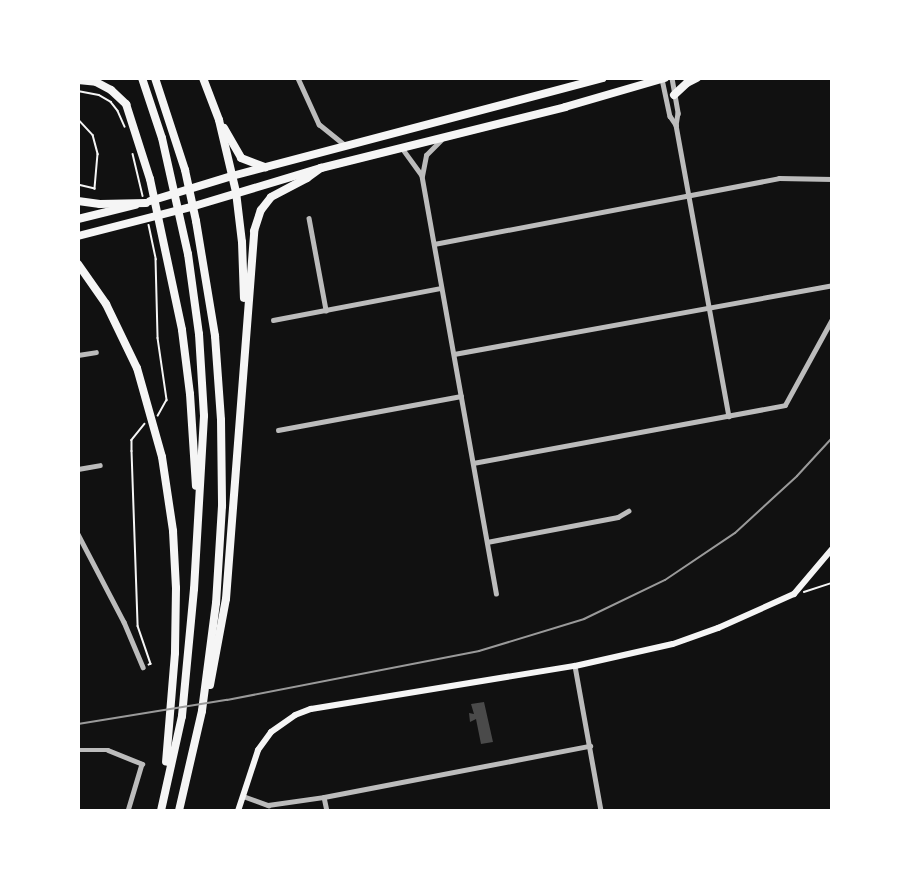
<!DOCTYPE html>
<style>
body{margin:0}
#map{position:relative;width:910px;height:889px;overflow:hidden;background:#111;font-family:"DM Sans",sans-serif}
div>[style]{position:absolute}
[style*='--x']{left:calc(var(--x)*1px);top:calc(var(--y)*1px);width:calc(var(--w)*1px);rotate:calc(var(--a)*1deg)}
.building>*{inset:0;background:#4a4a4a}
.path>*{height:1.5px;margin:-0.75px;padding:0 0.75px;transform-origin:0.75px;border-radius:0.75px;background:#f5f5f5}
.minor>*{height:4.5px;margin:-2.25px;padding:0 2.25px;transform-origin:2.25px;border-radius:2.25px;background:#bcbcbc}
.secondary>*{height:6px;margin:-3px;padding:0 3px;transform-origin:3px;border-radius:3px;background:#f5f5f5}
.trunk>*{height:8px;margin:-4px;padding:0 4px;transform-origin:4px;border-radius:4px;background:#f5f5f5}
.motorway>*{height:8px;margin:-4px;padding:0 4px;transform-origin:4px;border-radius:4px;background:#f5f5f5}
.rail>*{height:2px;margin:-1px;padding:0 1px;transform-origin:1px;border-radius:1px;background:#9a9a9a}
span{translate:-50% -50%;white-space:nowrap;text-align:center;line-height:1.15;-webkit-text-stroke:5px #fff;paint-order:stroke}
.frame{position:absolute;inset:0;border:80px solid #fff;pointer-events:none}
</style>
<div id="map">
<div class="building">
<i style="clip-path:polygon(484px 702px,493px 742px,481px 744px,476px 719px,470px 722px,469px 713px,474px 714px,471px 704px)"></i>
</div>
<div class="path">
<i style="--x:78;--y:91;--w:21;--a:11"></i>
<i style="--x:99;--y:95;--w:14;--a:30"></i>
<i style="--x:111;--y:102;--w:11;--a:52"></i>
<i style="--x:118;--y:111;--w:17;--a:66"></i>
<i style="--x:78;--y:119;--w:22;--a:47"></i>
<i style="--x:93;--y:135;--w:20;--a:75"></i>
<i style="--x:98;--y:154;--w:35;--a:95"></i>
<i style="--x:95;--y:189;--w:17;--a:-167"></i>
<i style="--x:133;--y:154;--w:43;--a:76.6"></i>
<i style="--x:149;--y:225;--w:35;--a:78"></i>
<i style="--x:156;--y:259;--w:79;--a:88.5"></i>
<i style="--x:158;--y:338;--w:63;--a:81.7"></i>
<i style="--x:167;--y:400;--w:18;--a:119"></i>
<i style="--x:145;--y:424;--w:21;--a:129"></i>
<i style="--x:132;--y:440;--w:11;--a:90"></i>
<i style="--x:132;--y:451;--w:175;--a:88"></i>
<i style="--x:138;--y:626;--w:40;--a:71.1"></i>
<i style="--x:151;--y:664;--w:2;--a:153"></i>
<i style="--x:804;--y:592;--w:29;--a:-18"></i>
</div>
<div class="minor">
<i style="--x:298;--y:78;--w:51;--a:65.5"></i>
<i style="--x:319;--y:124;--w:33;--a:39"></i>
<i style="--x:672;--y:78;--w:36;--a:80"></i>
<i style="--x:678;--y:113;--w:12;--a:99"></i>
<i style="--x:676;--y:125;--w:296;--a:79.7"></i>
<i style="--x:662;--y:79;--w:38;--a:78"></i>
<i style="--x:670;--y:116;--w:11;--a:56"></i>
<i style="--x:402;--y:148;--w:34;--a:54"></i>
<i style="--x:422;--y:176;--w:424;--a:79.9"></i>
<i style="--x:422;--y:176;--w:21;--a:-79"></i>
<i style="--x:426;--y:155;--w:21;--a:-45"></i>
<i style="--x:309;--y:218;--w:94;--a:79.5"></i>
<i style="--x:434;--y:244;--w:351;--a:-10.8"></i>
<i style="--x:779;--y:178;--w:53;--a:1.1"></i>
<i style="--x:273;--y:320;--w:171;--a:-10.8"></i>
<i style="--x:454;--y:354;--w:384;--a:-10.3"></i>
<i style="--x:78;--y:355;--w:18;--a:-9"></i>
<i style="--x:278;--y:430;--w:186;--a:-10.5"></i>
<i style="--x:473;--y:463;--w:317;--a:-10.5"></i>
<i style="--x:785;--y:405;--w:98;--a:-61.3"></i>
<i style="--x:78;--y:469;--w:22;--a:-10"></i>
<i style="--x:78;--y:534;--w:99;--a:62.4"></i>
<i style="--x:124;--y:622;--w:49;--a:67.1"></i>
<i style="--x:487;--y:542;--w:133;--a:-10.8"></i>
<i style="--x:618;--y:517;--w:12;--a:-31"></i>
<i style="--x:575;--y:666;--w:147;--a:79.8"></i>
<i style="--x:78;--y:750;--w:30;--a:0"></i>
<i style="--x:108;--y:750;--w:37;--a:22"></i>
<i style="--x:142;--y:764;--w:49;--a:106.6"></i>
<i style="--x:243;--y:796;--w:27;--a:20"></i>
<i style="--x:268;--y:805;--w:57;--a:-8.1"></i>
<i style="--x:324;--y:797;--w:271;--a:-10.9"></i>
<i style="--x:324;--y:797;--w:14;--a:78"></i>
</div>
<div class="secondary">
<i style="--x:238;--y:811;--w:64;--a:-71.8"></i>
<i style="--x:258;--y:750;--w:22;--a:-54"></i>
<i style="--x:271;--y:732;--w:29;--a:-35"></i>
<i style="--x:295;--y:715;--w:17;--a:-21"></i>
<i style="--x:311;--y:709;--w:267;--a:-9.3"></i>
<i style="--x:575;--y:666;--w:100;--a:-12.7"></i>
<i style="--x:673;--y:644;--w:48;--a:-19.6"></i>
<i style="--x:718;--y:628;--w:83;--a:-24.1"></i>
<i style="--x:794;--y:594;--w:59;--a:-49.8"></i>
</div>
<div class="trunk">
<i style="--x:674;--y:95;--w:18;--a:-43"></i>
<i style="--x:687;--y:83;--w:11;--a:-27"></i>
<i style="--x:150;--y:201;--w:86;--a:-17"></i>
<i style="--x:232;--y:176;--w:383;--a:-14.8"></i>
<i style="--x:78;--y:219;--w:59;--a:-13.8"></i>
<i style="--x:78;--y:236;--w:117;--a:-14.4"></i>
<i style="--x:191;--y:207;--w:136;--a:-16.7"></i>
<i style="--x:321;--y:168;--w:252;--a:-14"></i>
<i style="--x:565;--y:107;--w:104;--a:-16.2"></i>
</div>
<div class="motorway">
<i style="--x:142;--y:78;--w:63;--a:71.6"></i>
<i style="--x:162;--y:138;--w:119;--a:77.4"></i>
<i style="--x:188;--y:254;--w:81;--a:82.2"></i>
<i style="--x:199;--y:334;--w:82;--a:86.5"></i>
<i style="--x:204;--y:416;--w:173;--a:93.3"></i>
<i style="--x:194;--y:589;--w:128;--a:95.4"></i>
<i style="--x:182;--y:716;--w:97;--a:102.5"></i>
<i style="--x:155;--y:78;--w:97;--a:71.9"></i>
<i style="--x:185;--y:170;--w:52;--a:77.8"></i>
<i style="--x:196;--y:221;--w:117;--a:80.6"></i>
<i style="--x:215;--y:336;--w:84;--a:85.9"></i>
<i style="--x:221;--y:420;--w:86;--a:89.3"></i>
<i style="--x:222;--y:506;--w:97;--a:93.5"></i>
<i style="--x:216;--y:603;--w:109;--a:97.4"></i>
<i style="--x:202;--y:711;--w:103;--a:103"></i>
<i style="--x:203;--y:78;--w:45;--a:69.1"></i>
<i style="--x:219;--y:120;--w:74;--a:76.7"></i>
<i style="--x:236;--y:192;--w:50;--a:83.2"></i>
<i style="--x:242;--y:242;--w:56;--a:88"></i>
<i style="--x:78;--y:80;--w:18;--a:6"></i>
<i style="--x:96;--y:82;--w:17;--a:28"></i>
<i style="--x:111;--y:90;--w:21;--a:43"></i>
<i style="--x:126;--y:104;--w:79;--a:72.3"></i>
<i style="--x:150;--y:179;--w:154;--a:78"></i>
<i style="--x:182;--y:330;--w:64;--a:82.9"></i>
<i style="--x:190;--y:394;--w:92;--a:86.3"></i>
<i style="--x:224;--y:128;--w:34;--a:60"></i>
<i style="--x:241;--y:158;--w:26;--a:21"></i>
<i style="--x:78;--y:201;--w:22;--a:8"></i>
<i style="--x:100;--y:204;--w:46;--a:-1.2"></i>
<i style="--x:78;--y:264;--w:49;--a:55"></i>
<i style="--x:106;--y:304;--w:71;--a:64.2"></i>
<i style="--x:137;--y:368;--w:92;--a:74.3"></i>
<i style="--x:162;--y:457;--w:75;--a:81.5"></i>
<i style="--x:173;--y:531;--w:57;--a:87"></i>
<i style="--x:176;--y:588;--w:65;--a:90.9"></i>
<i style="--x:175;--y:653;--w:109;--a:94.7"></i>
<i style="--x:210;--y:685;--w:87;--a:-79.5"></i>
<i style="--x:226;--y:599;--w:369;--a:-85.6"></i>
<i style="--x:254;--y:231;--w:22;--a:-72"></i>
<i style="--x:261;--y:210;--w:16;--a:-52"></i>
<i style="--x:271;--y:197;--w:41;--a:-27.8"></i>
<i style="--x:307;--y:178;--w:17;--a:-36"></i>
</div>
<div class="rail">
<i style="--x:78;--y:724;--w:151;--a:-9.2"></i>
<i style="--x:227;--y:700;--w:257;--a:-11"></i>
<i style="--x:479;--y:651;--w:110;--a:-16.9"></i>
<i style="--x:584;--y:619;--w:90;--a:-25.7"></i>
<i style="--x:665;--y:580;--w:84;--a:-33.9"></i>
<i style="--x:735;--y:533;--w:84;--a:-42.6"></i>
<i style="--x:797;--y:476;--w:52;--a:-47.4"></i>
</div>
<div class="frame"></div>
</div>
